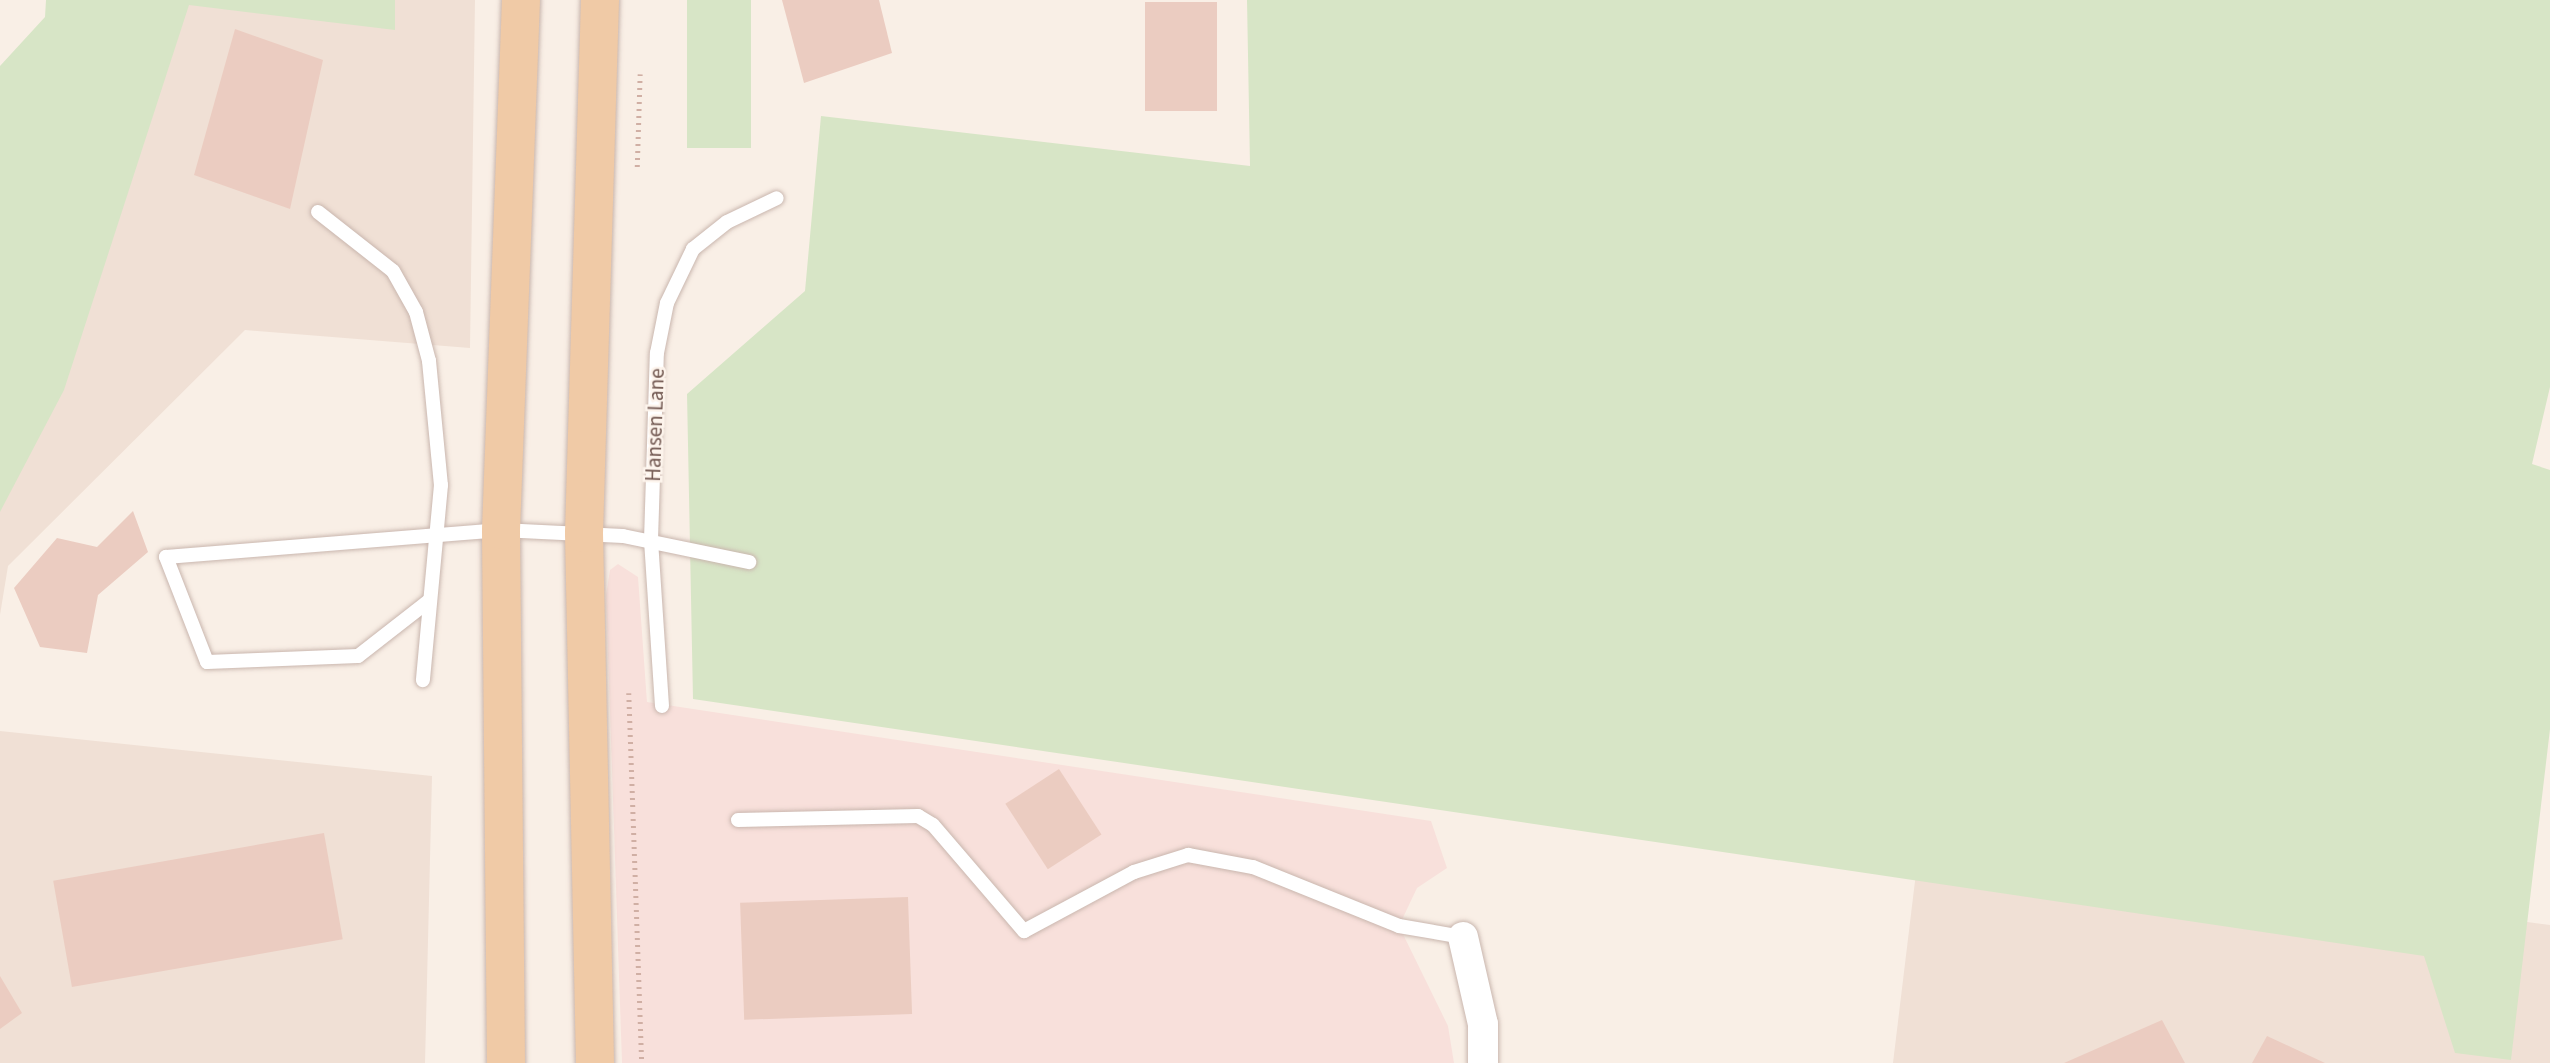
<!DOCTYPE html>
<style>
body{margin:0}
#map{position:relative;width:2550px;height:1063px;overflow:hidden;background:#f9efe6;font-family:"Source Sans 3",sans-serif}
div>[style]{position:absolute}
[style*='--x']{left:calc(var(--x)*1px);top:calc(var(--y)*1px);width:calc(var(--w)*1px);rotate:calc(var(--a)*1deg)}
.residential>*{inset:0;background:#f0e0d5}
.commercial>*{inset:0;background:#f8e0db}
.green>*{inset:0;background:#d7e5c6;transform-origin:0 0}
.building>*{inset:0;background:#ebccc1;transform-origin:0 0}
.path>*{height:4.5px;margin-top:-2.25px;transform-origin:0;background:repeating-linear-gradient(90deg,#d0afa4 0 2px,transparent 0 7px)}
.roads{filter:drop-shadow(0 0 2px #c9b6ae) drop-shadow(0 0 2px #c9b6ae)}
.service>*{height:14px;margin:-7px;padding:0 7px;transform-origin:7px;border-radius:7px;background:#fff}
.minor>*{height:30px;margin:-15px;padding:0 15px;transform-origin:15px;border-radius:15px;background:#fff}
.primary>*{height:38px;margin:-19px;padding:0 19px;transform-origin:19px;border-radius:19px;background:#f0caa6}
span{translate:-50% -50%;white-space:nowrap;text-align:center;line-height:1.15;-webkit-text-stroke:5px #fdf4ec;paint-order:stroke}
.street-label{font-size:21px;color:#6f554e}
</style>
<div id="map">
<div class="residential">
<i style="clip-path:polygon(86px 0,475px 0,470px 348px,245px 330px,8px 566px,0 615px,0 186px)"></i>
<i style="clip-path:polygon(0 731px,432px 776px,425px 1063px,0 1063px)"></i>
<i style="clip-path:polygon(1920px 840px,2550px 925px,2550px 1063px,1893px 1063px)"></i>
</div>
<div class="commercial">
<i style="clip-path:polygon(618px 564px,638px 577px,647px 702px,1431px 821px,1447px 868px,1417px 888px,1399px 926px,1448px 1026px,1454px 1063px,622px 1063px,606px 595px,610px 570px)"></i>
</div>
<div class="green">
<i style="clip-path:polygon(46px 0,395px 0,395px 30px,189px 5px,64px 390px,0 512px,0 66px,45px 17px)"></i>
<i style="left:687px;top:0;width:64px;height:148px"></i>
<i style="clip-path:polygon(1247px 0,2550px 0,2550px 387px,2532px 464px,2550px 470px,2550px 729px,2511px 1060px,2455px 1053px,2424px 956px,693px 699px,687px 394px,805px 291px,821px 116px,1250px 166px)"></i>
</div>
<div class="building">
<i style="clip-path:polygon(782px 0,879px 0,892px 53px,804px 83px)"></i>
<i style="left:1217px;top:2px;width:109px;height:72px;rotate:90deg"></i>
<i style="clip-path:polygon(235px 29px,323px 60px,290px 209px,194px 175px)"></i>
<i style="clip-path:polygon(133px 511px,148px 552px,98px 595px,87px 653px,40px 647px,14px 588px,57px 538px,97px 547px)"></i>
<i style="left:1059px;top:769px;width:78px;height:64px;rotate:57deg"></i>
<i style="left:324px;top:833px;width:108px;height:275px;rotate:80deg"></i>
<i style="left:908px;top:897px;width:117px;height:168px;rotate:88deg"></i>
<i style="clip-path:polygon(0 976px,22px 1013px,0 1029px)"></i>
<i style="clip-path:polygon(2162px 1020px,2185px 1063px,2064px 1063px)"></i>
<i style="clip-path:polygon(2267px 1036px,2325px 1063px,2252px 1063px)"></i>
</div>
<div class="path">
<i style="--x:637;--y:167;--w:93;--a:-88.2"></i>
<i style="--x:629;--y:693;--w:370;--a:88"></i>
</div>
<div class="roads">
<div class="service">
<i style="--x:318;--y:212;--w:95;--a:38.2"></i>
<i style="--x:393;--y:271;--w:47;--a:60.7"></i>
<i style="--x:416;--y:312;--w:51;--a:75.1"></i>
<i style="--x:429;--y:361;--w:125;--a:84.5"></i>
<i style="--x:441;--y:485;--w:196;--a:95.3"></i>
<i style="--x:430;--y:600;--w:91;--a:142.1"></i>
<i style="--x:358;--y:656;--w:151;--a:177.7"></i>
<i style="--x:207;--y:662;--w:113;--a:-111.3"></i>
<i style="--x:166;--y:557;--w:336;--a:-4.6"></i>
<i style="--x:501;--y:530;--w:122;--a:2.8"></i>
<i style="--x:623;--y:536;--w:129;--a:11.7"></i>
<i style="--x:662;--y:706;--w:166;--a:-93.8"></i>
<i style="--x:651;--y:540;--w:187;--a:-88.2"></i>
<i style="--x:657;--y:353;--w:51;--a:-78.7"></i>
<i style="--x:667;--y:303;--w:60;--a:-64.3"></i>
<i style="--x:693;--y:249;--w:43;--a:-38.5"></i>
<i style="--x:727;--y:222;--w:55;--a:-25.6"></i>
<i style="--x:738;--y:820;--w:180;--a:-1.3"></i>
<i style="--x:918;--y:816;--w:17;--a:31"></i>
<i style="--x:933;--y:825;--w:140;--a:49.4"></i>
<i style="--x:1024;--y:931;--w:125;--a:-28.2"></i>
<i style="--x:1134;--y:872;--w:57;--a:-17.5"></i>
<i style="--x:1188;--y:855;--w:66;--a:10.5"></i>
<i style="--x:1253;--y:867;--w:157;--a:22"></i>
<i style="--x:1399;--y:926;--w:65;--a:9.8"></i>
</div>
<div class="minor">
<i style="--x:1463;--y:937;--w:89;--a:77.1"></i>
<i style="--x:1483;--y:1024;--w:39;--a:90"></i>
</div>
<div class="primary">
<i style="--x:506;--y:1063;--w:533;--a:-90.54"></i>
<i style="--x:501;--y:530;--w:530;--a:-87.84"></i>
<i style="--x:595;--y:1063;--w:530;--a:-91.19"></i>
<i style="--x:584;--y:533;--w:533;--a:-88.28"></i>
</div>
</div>
<div class="street-label">
<span style="left:655px;top:425px;rotate:-88deg">Hansen Lane</span>
</div>
</div>
